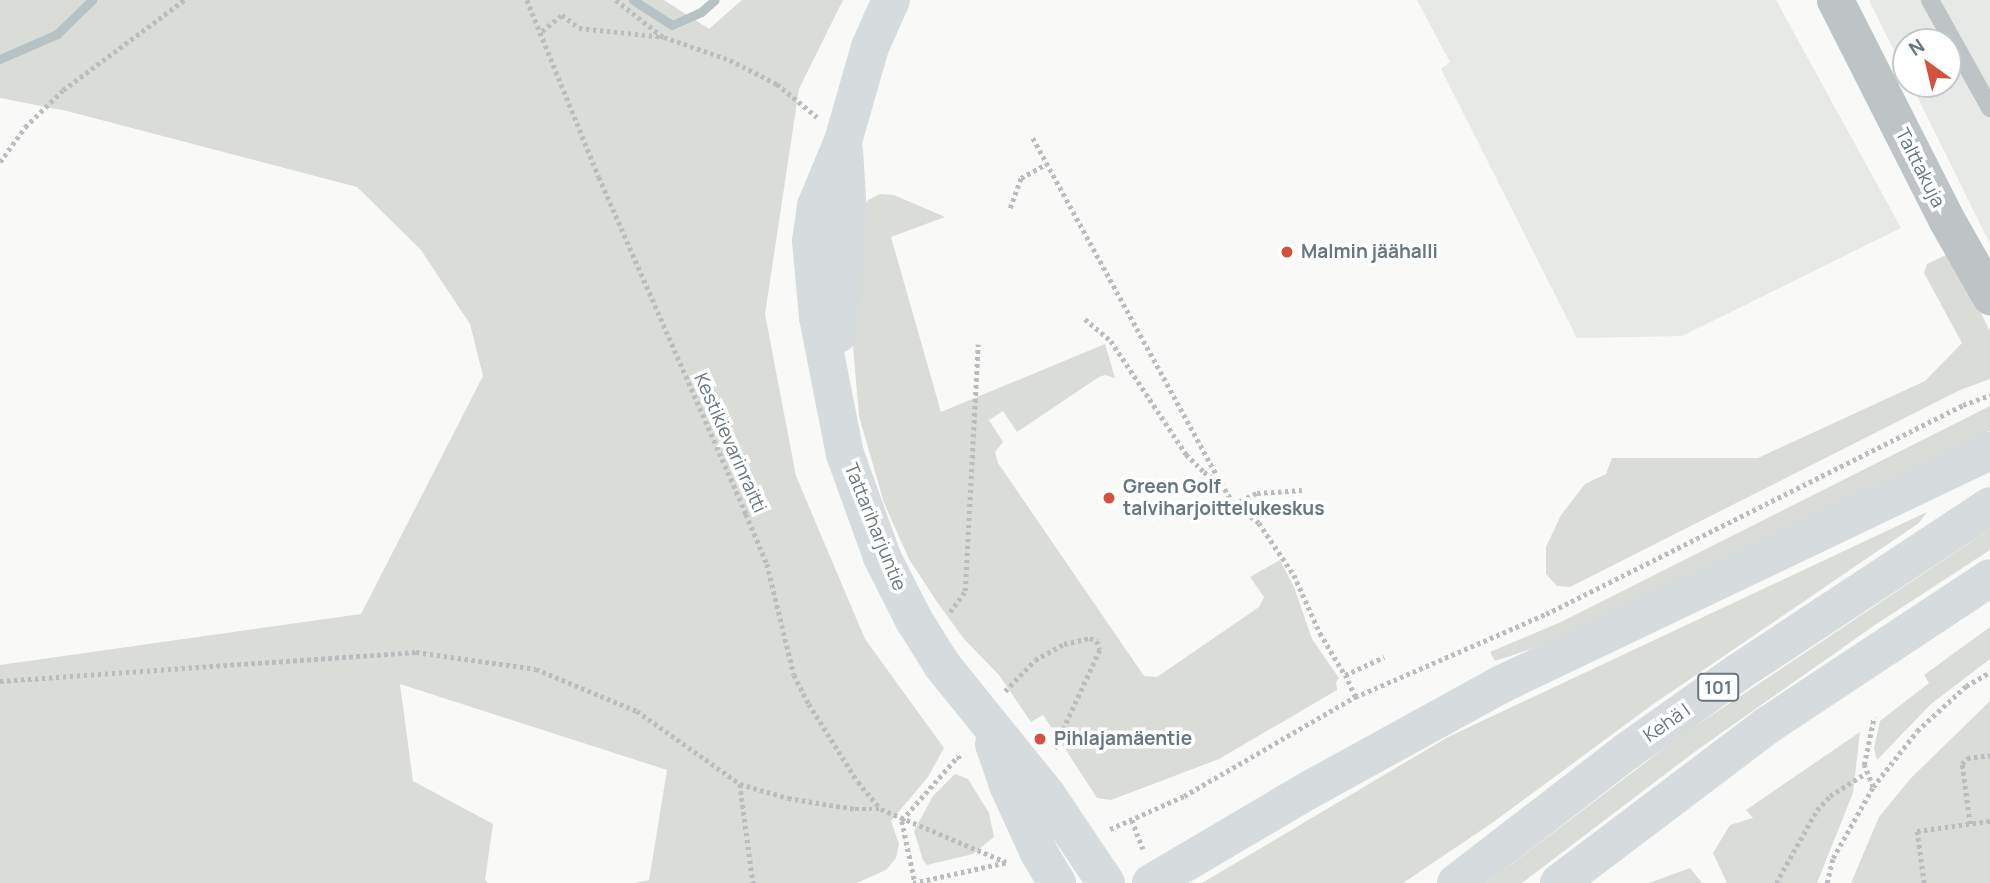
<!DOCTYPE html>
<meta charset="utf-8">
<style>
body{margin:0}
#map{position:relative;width:1990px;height:883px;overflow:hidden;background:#f9f9f7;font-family:Manrope,sans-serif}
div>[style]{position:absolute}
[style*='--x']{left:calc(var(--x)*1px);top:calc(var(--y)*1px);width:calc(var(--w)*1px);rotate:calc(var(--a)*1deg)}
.built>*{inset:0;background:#e7e9e7}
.green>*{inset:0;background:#daddd7}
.stream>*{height:9px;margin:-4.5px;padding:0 4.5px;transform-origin:4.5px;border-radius:4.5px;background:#b7c2c5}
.path>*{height:4.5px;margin-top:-2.25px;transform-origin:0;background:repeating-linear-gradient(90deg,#b9bdbf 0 3.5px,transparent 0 7px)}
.service>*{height:18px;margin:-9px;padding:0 9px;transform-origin:9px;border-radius:9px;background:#bec3c6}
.minor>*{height:37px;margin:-18.5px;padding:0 18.5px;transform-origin:18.5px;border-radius:18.5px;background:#bec3c6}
.primary>*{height:38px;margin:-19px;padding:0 19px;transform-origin:19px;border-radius:19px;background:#d6dbdd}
.trunk>*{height:38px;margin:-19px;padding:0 19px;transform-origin:19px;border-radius:19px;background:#d6dbdd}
.dots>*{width:19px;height:19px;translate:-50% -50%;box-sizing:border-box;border:4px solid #fff;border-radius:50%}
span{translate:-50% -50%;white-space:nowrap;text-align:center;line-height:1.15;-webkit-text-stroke:7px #fff;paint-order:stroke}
.shield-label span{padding:2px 5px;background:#fff;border:2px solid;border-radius:5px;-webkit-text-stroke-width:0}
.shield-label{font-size:18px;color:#66777f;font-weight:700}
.street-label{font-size:19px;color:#66777f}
.poi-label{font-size:19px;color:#66777f;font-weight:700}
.left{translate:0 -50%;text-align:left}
.north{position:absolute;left:1892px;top:28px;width:70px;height:70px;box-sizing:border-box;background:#fff;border:2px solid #c2c9cc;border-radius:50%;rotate:326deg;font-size:19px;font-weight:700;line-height:28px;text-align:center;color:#66777f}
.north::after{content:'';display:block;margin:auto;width:24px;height:32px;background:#d2523e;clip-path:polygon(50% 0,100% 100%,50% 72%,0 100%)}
</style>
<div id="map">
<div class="built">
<i style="clip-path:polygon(1417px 0,1776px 0,1901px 228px,1682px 336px,1577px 338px,1441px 69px,1450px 62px)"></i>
<i style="clip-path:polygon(1869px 0,1990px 0,1990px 244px,1911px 84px,1948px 84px,1948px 42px,1906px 42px,1906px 75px)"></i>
</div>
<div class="green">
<i style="clip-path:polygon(0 0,664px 0,709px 29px,742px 0,843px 0,799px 89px,765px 314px,796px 476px,865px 639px,944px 748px,928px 777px,891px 821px,899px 844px,896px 858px,886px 870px,857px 883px,634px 883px,649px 880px,667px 770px,400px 684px,413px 781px,493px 824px,485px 880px,488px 883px,0 883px,0 665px,361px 614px,483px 376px,470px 324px,421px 250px,357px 187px,67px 111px,0 98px)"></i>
<i style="clip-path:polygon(880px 194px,894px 195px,945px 217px,891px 237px,941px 412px,1105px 344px,1115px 378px,1105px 375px,1099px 377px,1017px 432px,1003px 411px,989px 420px,1003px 442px,995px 452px,998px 463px,1144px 676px,1157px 677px,1259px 607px,1264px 597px,1250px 577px,1280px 560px,1294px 587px,1312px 639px,1339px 678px,1336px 682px,1337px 690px,1219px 759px,1111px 800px,1097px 798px,1043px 715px,1031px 722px,999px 675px,964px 639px,937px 602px,909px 559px,884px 503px,859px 416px,853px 346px,853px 278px,862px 210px,868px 200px)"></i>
<i style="clip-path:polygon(1946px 255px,1955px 262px,1990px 331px,1990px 379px,1960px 390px,1570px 587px,1557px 586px,1546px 574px,1546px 547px,1561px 515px,1585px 484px,1606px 474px,1612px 458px,1758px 458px,1925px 381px,1962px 343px,1924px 273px,1927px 264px)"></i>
<i style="clip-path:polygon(1990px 406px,1990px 431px,1549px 643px,1495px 661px,1490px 652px,1561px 622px)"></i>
<i style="clip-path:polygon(1927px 512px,1919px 523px,1652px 705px,1492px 823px,1403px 883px,1202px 883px,1448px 737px)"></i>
<i style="clip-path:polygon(1990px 529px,1990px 550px,1875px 625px,1693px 753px,1522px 883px,1487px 883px,1679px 737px)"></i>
<i style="clip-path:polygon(1990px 627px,1990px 659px,1931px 704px,1877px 760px,1874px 748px,1880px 721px,1929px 683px,1924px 675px)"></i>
<i style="clip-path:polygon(1990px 701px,1990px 883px,1851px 883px,1879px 817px,1910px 779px)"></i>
<i style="clip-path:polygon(1860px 732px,1853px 793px,1817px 883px,1727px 883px,1713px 853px,1730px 825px,1753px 818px,1746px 810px)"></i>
<i style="clip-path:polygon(955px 774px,968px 779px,989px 813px,994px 837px,973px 854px,927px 865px,923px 860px,914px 831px,933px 796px)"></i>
<i style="clip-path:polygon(1690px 868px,1702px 883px,1649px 883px)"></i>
</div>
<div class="stream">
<i style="--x:633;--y:0;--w:46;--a:32.7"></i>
<i style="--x:672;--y:25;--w:32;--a:-24"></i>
<i style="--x:701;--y:12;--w:18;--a:-41"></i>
<i style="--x:0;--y:59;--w:62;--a:-23.7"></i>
<i style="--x:57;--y:34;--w:49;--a:-44.2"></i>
</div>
<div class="path">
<i style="--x:527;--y:0;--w:191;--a:67.9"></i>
<i style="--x:599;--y:177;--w:368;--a:66.4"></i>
<i style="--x:746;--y:514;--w:54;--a:67.2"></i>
<i style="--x:767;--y:564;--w:114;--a:76.3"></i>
<i style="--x:794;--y:675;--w:33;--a:63"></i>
<i style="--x:809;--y:704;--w:92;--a:57.9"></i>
<i style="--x:858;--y:782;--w:35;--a:50"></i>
<i style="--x:881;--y:809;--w:136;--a:23"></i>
<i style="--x:616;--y:0;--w:60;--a:38.2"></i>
<i style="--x:542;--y:31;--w:26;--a:-39"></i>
<i style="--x:562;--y:15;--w:21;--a:37"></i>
<i style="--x:579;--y:28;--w:85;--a:6"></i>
<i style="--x:664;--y:37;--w:70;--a:19.2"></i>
<i style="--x:730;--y:60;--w:53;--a:27.1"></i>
<i style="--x:777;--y:84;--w:52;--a:39.5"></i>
<i style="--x:1033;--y:138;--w:393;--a:61.4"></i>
<i style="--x:0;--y:162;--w:43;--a:-54.5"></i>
<i style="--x:25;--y:127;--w:53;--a:-44.2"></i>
<i style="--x:63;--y:90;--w:151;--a:-36.6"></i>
<i style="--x:1010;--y:208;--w:32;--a:-70"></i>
<i style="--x:1021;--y:178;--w:29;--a:-29"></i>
<i style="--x:1085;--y:319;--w:34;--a:40"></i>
<i style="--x:1111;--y:341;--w:136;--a:56.4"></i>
<i style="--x:1186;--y:454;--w:25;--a:45"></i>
<i style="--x:1204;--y:472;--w:20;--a:33"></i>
<i style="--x:1221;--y:483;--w:25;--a:58"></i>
<i style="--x:1234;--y:504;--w:25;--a:-26"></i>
<i style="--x:1257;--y:493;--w:45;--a:-3.8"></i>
<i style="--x:1234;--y:504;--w:31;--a:37"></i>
<i style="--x:1259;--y:523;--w:63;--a:56.1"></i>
<i style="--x:1294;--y:575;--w:64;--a:65.9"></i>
<i style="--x:1320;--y:633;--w:49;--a:59.2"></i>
<i style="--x:950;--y:612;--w:26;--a:-54"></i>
<i style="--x:965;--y:591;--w:247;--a:-87"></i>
<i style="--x:0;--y:681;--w:417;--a:-4"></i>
<i style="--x:416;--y:652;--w:121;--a:8.1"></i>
<i style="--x:536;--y:669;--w:109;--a:22.6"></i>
<i style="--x:637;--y:711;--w:126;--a:35.3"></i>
<i style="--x:740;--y:784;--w:50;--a:16.3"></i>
<i style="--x:788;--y:798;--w:68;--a:9.3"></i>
<i style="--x:855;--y:809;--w:25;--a:0"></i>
<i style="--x:1005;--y:691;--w:43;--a:-45.9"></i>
<i style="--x:1035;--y:660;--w:33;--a:-29"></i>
<i style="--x:1064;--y:644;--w:27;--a:-13"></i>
<i style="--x:1090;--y:638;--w:8;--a:23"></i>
<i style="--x:1097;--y:641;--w:9;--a:72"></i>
<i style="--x:1100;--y:650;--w:110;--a:114.7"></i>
<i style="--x:1355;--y:697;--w:24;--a:-114"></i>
<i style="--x:1345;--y:675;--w:43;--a:-24.8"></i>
<i style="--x:740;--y:784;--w:100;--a:82.5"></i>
<i style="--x:1873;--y:787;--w:24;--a:-112"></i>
<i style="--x:1864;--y:765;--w:49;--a:-78.2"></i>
<i style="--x:902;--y:820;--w:85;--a:-48.8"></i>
<i style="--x:958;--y:756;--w:7;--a:56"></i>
<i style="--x:1132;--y:820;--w:31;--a:69"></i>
<i style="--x:902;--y:821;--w:62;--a:78"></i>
<i style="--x:1970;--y:824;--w:61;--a:-97.6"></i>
<i style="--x:1962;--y:764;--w:8;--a:-50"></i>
<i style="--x:1967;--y:758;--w:23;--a:-7"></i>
<i style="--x:1110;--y:829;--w:81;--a:-24"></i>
<i style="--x:1184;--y:796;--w:198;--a:-30.1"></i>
<i style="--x:1355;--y:697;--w:208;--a:-23.5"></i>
<i style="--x:1546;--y:614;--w:466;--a:-26.6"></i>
<i style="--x:1963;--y:405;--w:29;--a:-20"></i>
<i style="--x:913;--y:883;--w:97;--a:-12.5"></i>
<i style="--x:1776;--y:883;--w:84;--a:-60.7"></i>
<i style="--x:1817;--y:810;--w:19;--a:-47"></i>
<i style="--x:1830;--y:796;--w:43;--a:-32.6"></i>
<i style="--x:1827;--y:883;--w:26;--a:-77"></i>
<i style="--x:1833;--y:858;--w:81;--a:-60.6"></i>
<i style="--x:1873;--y:787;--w:71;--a:-51.8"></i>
<i style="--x:1917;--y:731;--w:67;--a:-42.6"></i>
<i style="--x:1966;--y:686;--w:28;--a:-30"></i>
<i style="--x:1924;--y:883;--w:52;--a:-97.7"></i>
<i style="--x:1917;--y:831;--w:74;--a:-7.8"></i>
</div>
<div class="service">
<i style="--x:1930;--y:0;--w:124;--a:60.9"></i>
</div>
<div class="minor">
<i style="--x:1835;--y:0;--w:246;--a:63.1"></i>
<i style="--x:1946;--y:219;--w:89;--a:60.3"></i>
</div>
<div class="primary">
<i style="--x:891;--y:0;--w:51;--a:114.1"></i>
<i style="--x:870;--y:47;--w:98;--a:106"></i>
<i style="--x:843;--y:141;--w:70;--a:112.6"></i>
<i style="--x:816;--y:206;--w:35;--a:98"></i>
<i style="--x:811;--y:241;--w:76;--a:84.7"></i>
<i style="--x:818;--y:317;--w:140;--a:78.9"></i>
<i style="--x:845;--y:454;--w:109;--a:70.2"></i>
<i style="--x:882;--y:557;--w:71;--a:63.1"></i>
<i style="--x:914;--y:620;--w:53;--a:58.1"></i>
<i style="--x:942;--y:665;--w:167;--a:51.1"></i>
<i style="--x:1047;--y:795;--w:106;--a:56.2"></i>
<i style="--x:838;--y:334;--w:120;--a:-85.2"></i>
<i style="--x:848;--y:214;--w:64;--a:-93.6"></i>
<i style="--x:994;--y:744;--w:43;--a:71.1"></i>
<i style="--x:1008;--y:785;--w:75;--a:65.5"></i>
<i style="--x:1039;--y:853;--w:35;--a:59"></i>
</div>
<div class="trunk">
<i style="--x:1151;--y:883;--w:183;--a:-30.5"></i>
<i style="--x:1309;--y:790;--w:220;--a:-28.8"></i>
<i style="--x:1502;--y:684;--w:541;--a:-25.52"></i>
<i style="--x:1456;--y:883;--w:215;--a:-37.6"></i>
<i style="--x:1626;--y:752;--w:136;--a:-35.4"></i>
<i style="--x:1737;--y:673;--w:303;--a:-33.4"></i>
<i style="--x:1559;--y:883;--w:262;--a:-37.1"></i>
<i style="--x:1768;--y:725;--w:266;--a:-33.5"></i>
</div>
<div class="dots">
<i style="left:1287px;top:252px;background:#d2523e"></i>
<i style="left:1109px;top:498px;background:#d2523e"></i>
<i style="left:1040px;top:739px;background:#d2523e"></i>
</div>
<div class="shield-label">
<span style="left:1718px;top:687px">101</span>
</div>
<div class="street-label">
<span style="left:1920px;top:168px;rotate:63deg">Talttakuja</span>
<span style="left:730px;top:443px;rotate:66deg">Kestikievarinraitti</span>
<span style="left:875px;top:527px;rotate:68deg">Tattariharjuntie</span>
<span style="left:1667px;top:723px;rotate:-35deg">Kehä I</span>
</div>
<div class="poi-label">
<span class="left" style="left:1301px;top:252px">Malmin jäähalli</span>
<span class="left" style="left:1123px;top:498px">Green Golf<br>talviharjoittelukeskus</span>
<span class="left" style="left:1054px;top:739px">Pihlajamäentie</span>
</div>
<div class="north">N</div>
</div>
